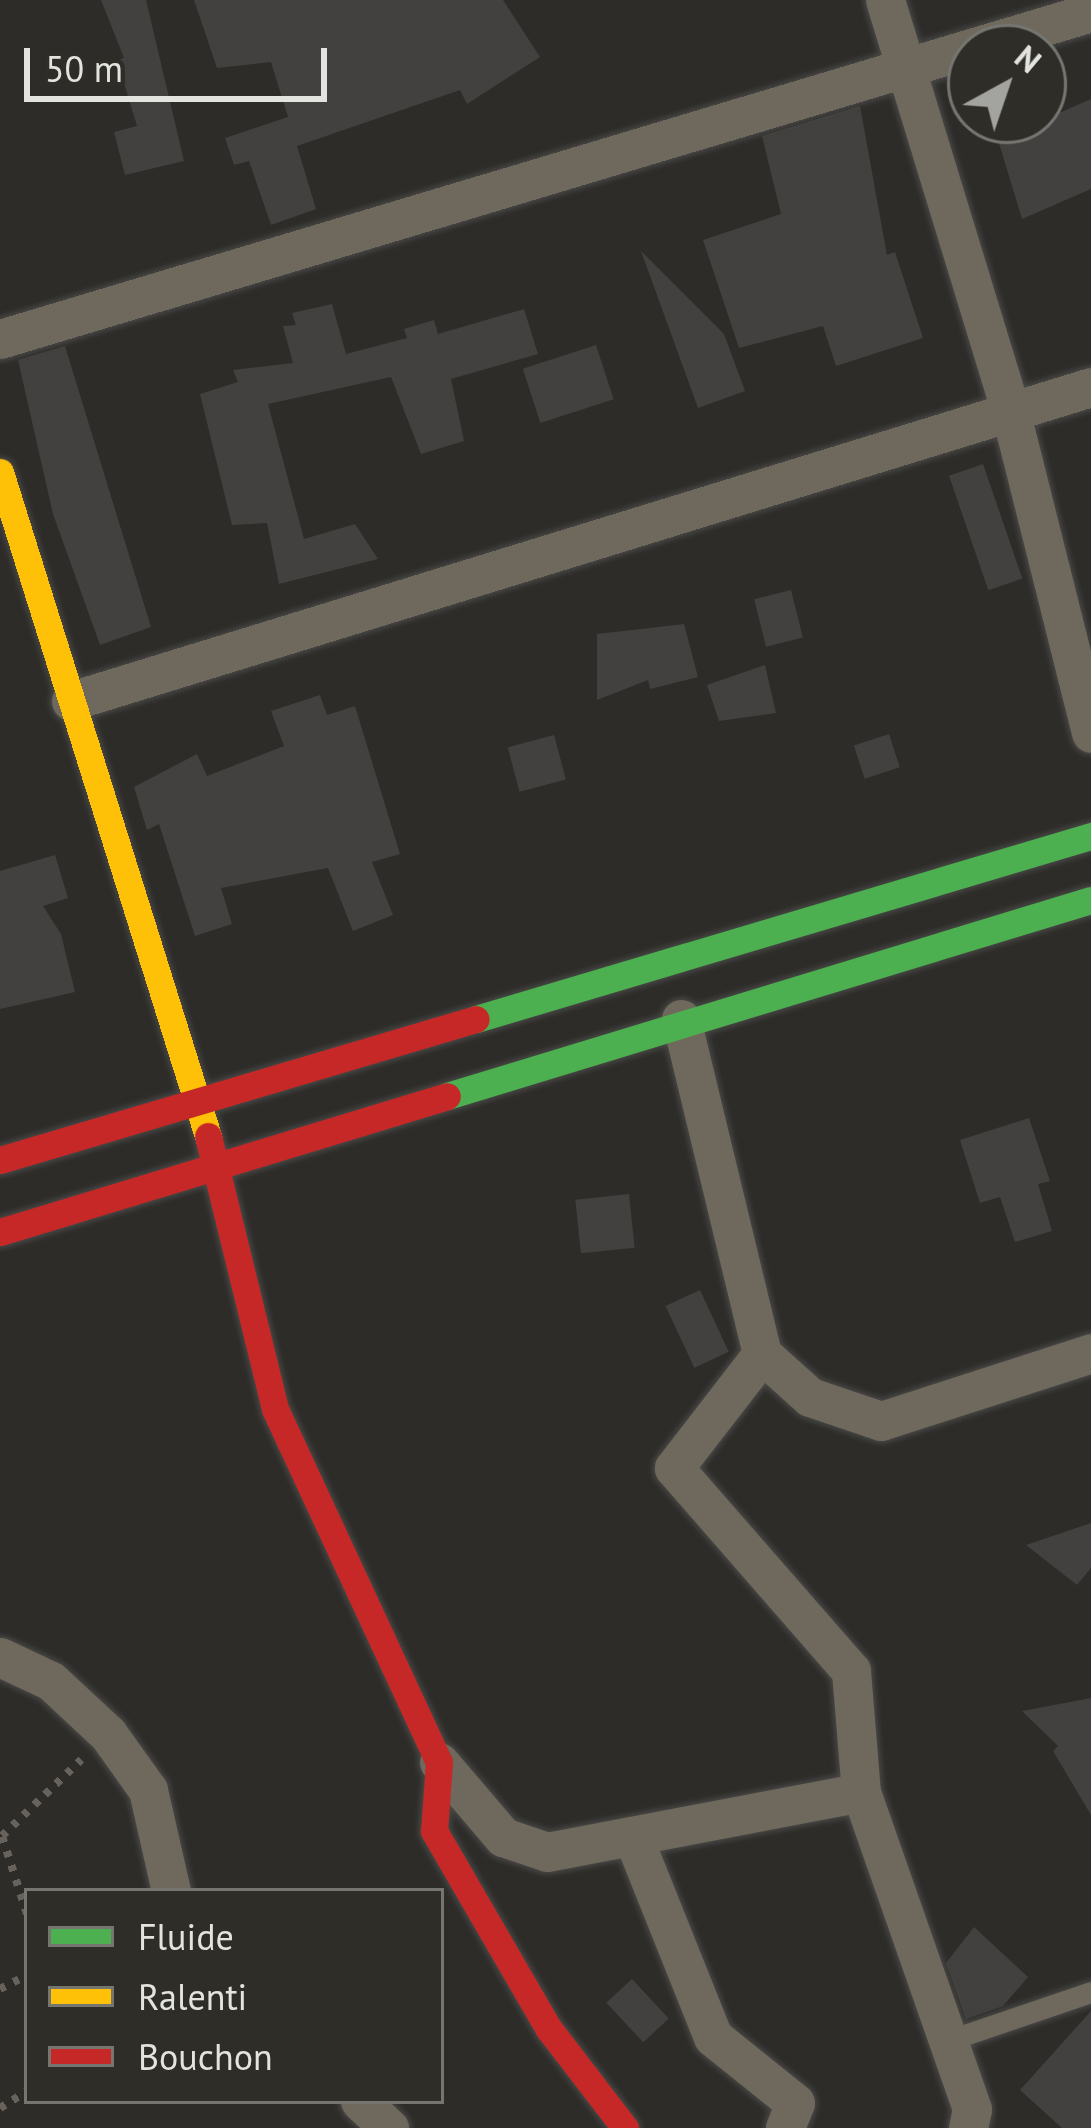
<!DOCTYPE html>
<style>
body{margin:0}
#map{position:relative;width:1091px;height:2128px;overflow:hidden;background:#2d2c29;font-family:"PT Sans",sans-serif}
div>[style]{position:absolute}
[style*='--x']{left:calc(var(--x)*1px);top:calc(var(--y)*1px);width:calc(var(--w)*1px);rotate:calc(var(--a)*1deg)}
.building>*{inset:0;background:#42413f;transform-origin:0 0}
.path>*{height:8px;margin-top:-4px;transform-origin:0;background:repeating-linear-gradient(90deg,#67635c 0 6px,transparent 0 15px)}
.roads{filter:drop-shadow(0 0 3px #494947) drop-shadow(0 0 3px #494947)}
.lane>*{height:21px;margin:-10.5px;padding:0 10.5px;transform-origin:10.5px;border-radius:10.5px;background:#6f685c}
.street>*{height:39px;margin:-19.5px;padding:0 19.5px;transform-origin:19.5px;border-radius:19.5px;background:#6f685c}
.fast>*{height:27px;margin:-13.5px;padding:0 13.5px;transform-origin:13.5px;border-radius:13.5px;background:#4caf50}
.slow>*{height:27px;margin:-13.5px;padding:0 13.5px;transform-origin:13.5px;border-radius:13.5px;background:#ffc107}
.jam>*{height:27px;margin:-13.5px;padding:0 13.5px;transform-origin:13.5px;border-radius:13.5px;background:#c62828}
span{translate:-50% -50%;white-space:nowrap;text-align:center;line-height:1.15;-webkit-text-stroke:9px #2e2d28;paint-order:stroke}
.legend{position:absolute;left:24px;top:1888px;width:420px;height:216px;box-sizing:border-box;background:#2e2d28;border:3px solid #767671;margin:0;padding:15px 21px;list-style:none;font-size:36px;color:#e3e3df}
.legend li{display:flex;align-items:center;gap:24px;height:60px}
.legend b{width:60px;border:3px solid #767671}
.north{position:absolute;left:947px;top:24px;width:120px;height:120px;box-sizing:border-box;background:#2e2d28;border:3px solid #767671;border-radius:50%;rotate:40deg;font-size:33px;font-weight:700;line-height:48px;text-align:center;color:#e3e3df}
.north::after{content:'';display:block;margin:auto;width:42px;height:54px;background:#a3a39f;clip-path:polygon(50% 0,100% 100%,50% 72%,0 100%)}
.scale{position:absolute;left:24px;top:48px;width:303px;height:54px;box-sizing:border-box;border:6px solid #e3e3df;border-top:0;padding-left:15px;font-size:36px;line-height:42px;white-space:nowrap;color:#e3e3df;-webkit-text-stroke:9px #2e2d28;paint-order:stroke}
</style>
<div id="map">
<div class="building">
<i style="clip-path:polygon(101px 0,146px 0,184px 161px,125px 175px,114px 132px,137px 126px,117px 60px,124px 58px)"></i>
<i style="clip-path:polygon(194px 0,503px 0,540px 57px,467px 104px,460px 90px,297px 146px,316px 209px,271px 225px,249px 161px,234px 165px,225px 138px,288px 117px,271px 62px,217px 68px)"></i>
<i style="clip-path:polygon(1091px 99px,1091px 189px,1022px 219px,998px 140px)"></i>
<i style="clip-path:polygon(860px 106px,887px 255px,895px 252px,923px 338px,836px 366px,823px 326px,739px 348px,703px 240px,781px 214px,762px 136px)"></i>
<i style="clip-path:polygon(641px 251px,724px 334px,745px 391px,698px 408px)"></i>
<i style="clip-path:polygon(332px 304px,346px 354px,407px 338px,404px 329px,434px 320px,438px 334px,524px 309px,538px 354px,451px 379px,464px 441px,421px 454px,391px 377px,268px 404px,304px 539px,355px 524px,378px 559px,279px 584px,267px 523px,232px 525px,200px 394px,238px 382px,233px 370px,293px 363px,283px 326px,296px 325px,292px 313px)"></i>
<i style="left:596px;top:345px;width:57px;height:77px;rotate:72deg"></i>
<i style="clip-path:polygon(65px 346px,151px 627px,100px 645px,53px 514px,18px 360px)"></i>
<i style="left:983px;top:464px;width:121px;height:36px;rotate:71deg"></i>
<i style="left:791px;top:590px;width:49px;height:38px;rotate:76deg"></i>
<i style="clip-path:polygon(684px 624px,698px 677px,650px 689px,648px 680px,597px 700px,597px 634px)"></i>
<i style="clip-path:polygon(765px 665px,776px 713px,719px 721px,707px 685px)"></i>
<i style="clip-path:polygon(320px 695px,327px 715px,355px 706px,400px 854px,372px 862px,393px 915px,353px 931px,328px 868px,221px 888px,232px 924px,195px 936px,159px 824px,147px 830px,134px 787px,197px 754px,207px 776px,284px 746px,271px 711px)"></i>
<i style="left:889px;top:734px;width:35px;height:37px;rotate:72deg"></i>
<i style="left:554px;top:735px;width:46px;height:48px;rotate:75deg"></i>
<i style="clip-path:polygon(55px 855px,68px 898px,43px 906px,61px 934px,75px 992px,0 1009px,0 871px)"></i>
<i style="clip-path:polygon(1029px 1118px,1050px 1181px,1038px 1184px,1052px 1231px,1015px 1242px,1000px 1197px,980px 1203px,960px 1140px)"></i>
<i style="left:629px;top:1194px;width:54px;height:54px;rotate:84deg"></i>
<i style="left:700px;top:1290px;width:68px;height:38px;rotate:65deg"></i>
<i style="clip-path:polygon(1091px 1523px,1091px 1568px,1077px 1585px,1026px 1545px)"></i>
<i style="clip-path:polygon(1091px 1698px,1091px 1815px,1053px 1751px,1058px 1746px,1022px 1711px)"></i>
<i style="clip-path:polygon(974px 1927px,1028px 1977px,1003px 2006px,966px 2019px,946px 1963px)"></i>
<i style="left:632px;top:1979px;width:54px;height:35px;rotate:47deg"></i>
<i style="clip-path:polygon(1091px 2011px,1091px 2128px,1062px 2128px,1020px 2090px)"></i>
</div>
<div class="path">
<i style="--x:27;--y:1914;--w:82;--a:-107.8"></i>
<i style="--x:2;--y:1836;--w:110;--a:-43.9"></i>
<i style="--x:0;--y:1989;--w:30;--a:-27"></i>
<i style="--x:0;--y:2108;--w:32;--a:-32"></i>
</div>
<div class="roads">
<div class="lane">
<i style="--x:947;--y:2041;--w:152;--a:-18.8"></i>
</div>
<div class="street">
<i style="--x:885;--y:0;--w:429;--a:73"></i>
<i style="--x:1010;--y:410;--w:333;--a:75.9"></i>
<i style="--x:0;--y:339;--w:1139;--a:-16.68"></i>
<i style="--x:71;--y:701;--w:1067;--a:-17.11"></i>
<i style="--x:681;--y:1019;--w:345;--a:76.4"></i>
<i style="--x:762;--y:1354;--w:144;--a:127.7"></i>
<i style="--x:674;--y:1468;--w:269;--a:48.9"></i>
<i style="--x:851;--y:1671;--w:121;--a:85.3"></i>
<i style="--x:861;--y:1792;--w:336;--a:70.7"></i>
<i style="--x:972;--y:2109;--w:19;--a:102"></i>
<i style="--x:762;--y:1354;--w:64;--a:41.9"></i>
<i style="--x:810;--y:1397;--w:75;--a:18.7"></i>
<i style="--x:881;--y:1421;--w:221;--a:-17.9"></i>
<i style="--x:0;--y:1657;--w:56;--a:25.2"></i>
<i style="--x:51;--y:1681;--w:78;--a:42.9"></i>
<i style="--x:108;--y:1734;--w:69;--a:54.5"></i>
<i style="--x:148;--y:1790;--w:104;--a:77.2"></i>
<i style="--x:439;--y:1762;--w:99;--a:49.5"></i>
<i style="--x:503;--y:1837;--w:46;--a:18.8"></i>
<i style="--x:547;--y:1852;--w:320;--a:-10.8"></i>
<i style="--x:633;--y:1837;--w:215;--a:68.2"></i>
<i style="--x:713;--y:2037;--w:105;--a:38.8"></i>
<i style="--x:795;--y:2103;--w:27;--a:112"></i>
<i style="--x:360;--y:2101;--w:40;--a:43"></i>
</div>
<div class="fast">
<i style="--x:476;--y:1019;--w:642;--a:-16.57"></i>
<i style="--x:447;--y:1096;--w:673;--a:-16.93"></i>
</div>
<div class="slow">
<i style="--x:0;--y:472;--w:696;--a:72.61"></i>
</div>
<div class="jam">
<i style="--x:208;--y:1136;--w:281;--a:76.2"></i>
<i style="--x:275;--y:1409;--w:389;--a:65.1"></i>
<i style="--x:439;--y:1762;--w:69;--a:94.1"></i>
<i style="--x:434;--y:1831;--w:229;--a:59.9"></i>
<i style="--x:549;--y:2029;--w:125;--a:52.5"></i>
<i style="--x:0;--y:1160;--w:496;--a:-16.5"></i>
<i style="--x:0;--y:1232;--w:467;--a:-16.9"></i>
</div>
</div>
<ul class="legend">
<li><b style="height:15px;background:#4caf50"></b>Fluide</li>
<li><b style="height:15px;background:#ffc107"></b>Ralenti</li>
<li><b style="height:15px;background:#c62828"></b>Bouchon</li>
</ul>
<div class="north">N</div>
<div class="scale">50 m</div>
</div>
